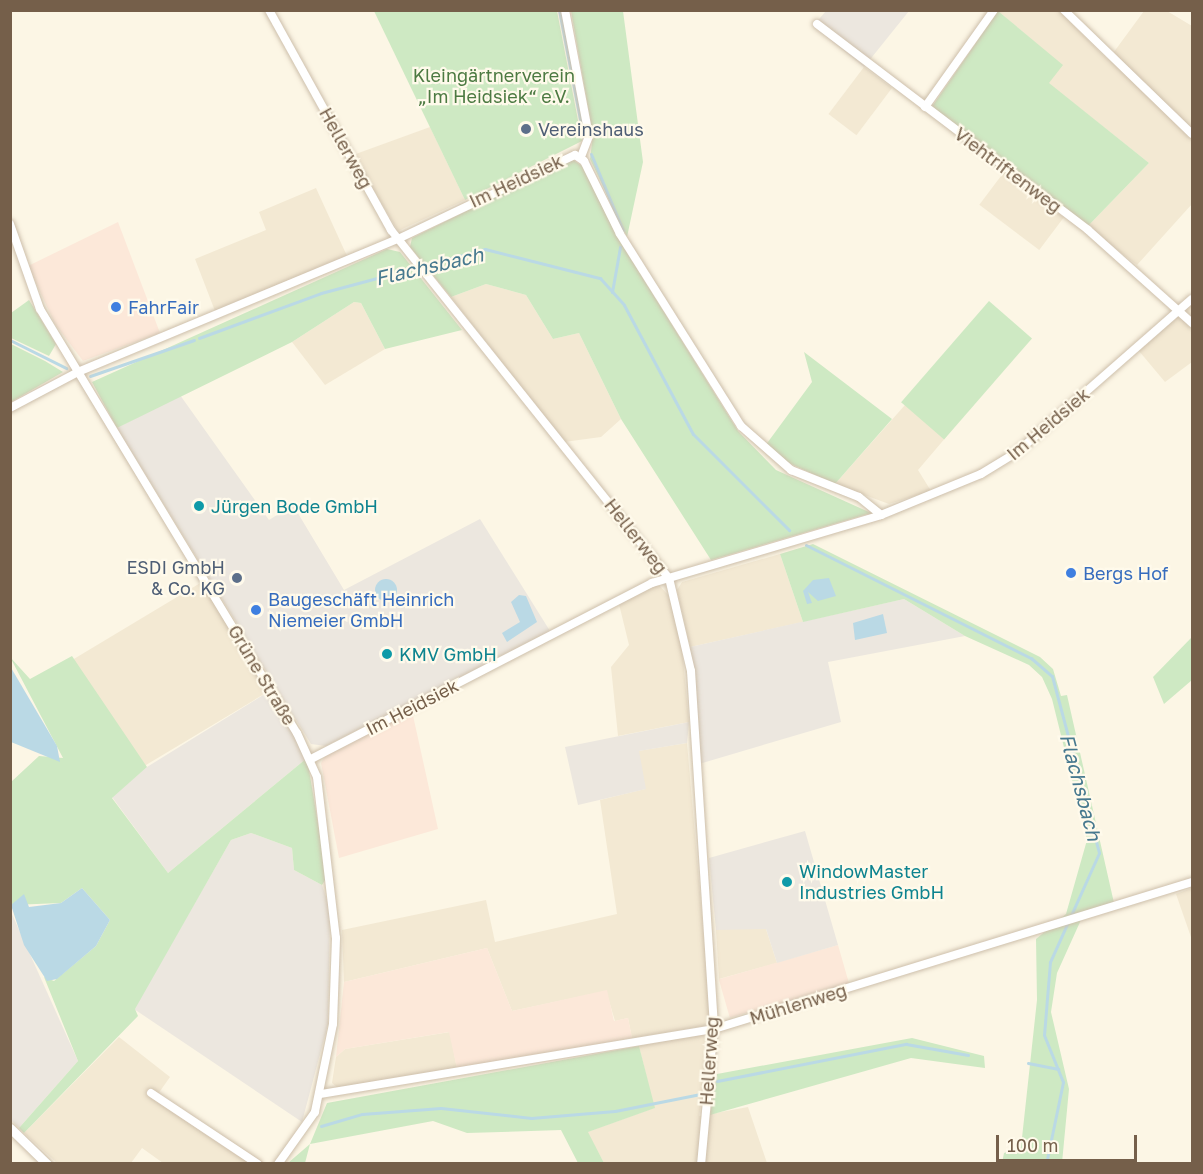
<!DOCTYPE html>
<meta charset="utf-8">
<style>
body{margin:0}
#map{position:relative;width:1203px;height:1174px;overflow:hidden;background:#fcf6e5;font-family:"Golos Text",sans-serif}
div>[style]{position:absolute}
[style*='--x']{left:calc(var(--x)*1px);top:calc(var(--y)*1px);width:calc(var(--w)*1px);rotate:calc(var(--a)*1deg)}
.residential>*{inset:0;background:#f3e9d3;transform-origin:0 0}
.commercial>*{inset:0;background:#fce8d9;transform-origin:0 0}
.industrial>*{inset:0;background:#ece7df}
.green>*{inset:0;background:#cee9c3;transform-origin:0 0}
.water>*{inset:0;background:#bad9e5}
.round{border-radius:50%}
.stream>*{height:3px;margin:-1.5px;padding:0 1.5px;transform-origin:1.5px;border-radius:1.5px;background:#bad9e5}
.roads{filter:drop-shadow(0 0 2px #cdbfab) drop-shadow(0 0 2px #cdbfab)}
.minor>*{height:8px;margin:-4px;padding:0 4px;transform-origin:4px;border-radius:4px;background:#fff}
.tertiary>*{height:9px;margin:-4.5px;padding:0 4.5px;transform-origin:4.5px;border-radius:4.5px;background:#fff}
.dots>*{width:16px;height:16px;translate:-50% -50%;box-sizing:border-box;border:3px solid #fffaeb;border-radius:50%}
span{translate:-50% -50%;white-space:nowrap;text-align:center;line-height:1.15;-webkit-text-stroke:4.5px #fffaeb;paint-order:stroke}
.park-label{font-size:18px;color:#4c7a42}
.service-label{font-size:18px;color:#4e5e75}
.left{translate:0 -50%;text-align:left}
.right{translate:-100% -50%;text-align:right}
.street-label{font-size:18px;color:#755f4a}
.shop-label{font-size:18px;color:#366cbe}
.culture-label{font-size:18px;color:#0d838f}
.water-label{font-size:20px;color:#47798f;font-style:italic}
.frame{position:absolute;inset:0;border:12px solid #755f4a;pointer-events:none}
.scale{position:absolute;left:996px;top:1135px;width:141px;height:27px;box-sizing:border-box;border:3px solid #755f4a;border-top:0;padding-left:8px;font-size:18px;line-height:21px;white-space:nowrap;color:#755f4a;-webkit-text-stroke:4px #fffaeb;paint-order:stroke}
</style>
<div id="map">
<div class="residential">
<i style="clip-path:polygon(998px 11px,1059px 11px,1108px 60px,1144px 11px,1167px 11px,1192px 26px,1192px 204px,1137px 265px,1087px 227px,1149px 163px,1048px 83px,1062px 65px)"></i>
<i style="left:864px;top:67px;width:35px;height:59px;rotate:37deg"></i>
<i style="clip-path:polygon(430px 127px,465px 200px,398px 231px,353px 155px)"></i>
<i style="left:1004px;top:172px;width:75px;height:41px;rotate:37deg"></i>
<i style="clip-path:polygon(316px 188px,347px 256px,215px 311px,195px 259px,266px 230px,259px 212px)"></i>
<i style="clip-path:polygon(486px 284px,526px 295px,553px 339px,579px 333px,621px 419px,601px 437px,564px 442px,451px 297px)"></i>
<i style="clip-path:polygon(354px 302px,361px 303px,385px 349px,325px 385px,292px 342px)"></i>
<i style="clip-path:polygon(1192px 304px,1192px 362px,1165px 382px,1139px 351px)"></i>
<i style="clip-path:polygon(905px 405px,947px 436px,918px 470px,931px 491px,889px 504px,835px 484px)"></i>
<i style="clip-path:polygon(780px 554px,803px 622px,690px 647px,677px 590px,682px 582px)"></i>
<i style="left:202px;top:582px;width:128px;height:150px;rotate:59deg"></i>
<i style="clip-path:polygon(658px 584px,669px 596px,682px 649px,689px 722px,618px 736px,611px 667px,629px 645px,619px 604px)"></i>
<i style="clip-path:polygon(687px 743px,711px 1019px,704px 1026px,632px 1038px,628px 1018px,615px 1021px,606px 991px,512px 1011px,487px 948px,344px 982px,342px 930px,486px 900px,495px 942px,617px 914px,600px 800px,645px 789px,638px 751px)"></i>
<i style="clip-path:polygon(1192px 888px,1192px 940px,1176px 894px)"></i>
<i style="clip-path:polygon(726px 926px,766px 929px,777px 963px,719px 979px,716px 930px)"></i>
<i style="clip-path:polygon(450px 1032px,457px 1069px,339px 1089px,332px 1083px,336px 1057px,345px 1049px)"></i>
<i style="clip-path:polygon(703px 1034px,711px 1039px,699px 1116px,748px 1107px,767px 1163px,604px 1163px,587px 1132px,654px 1108px,639px 1046px)"></i>
<i style="clip-path:polygon(119px 1037px,170px 1077px,158px 1094px,265px 1163px,163px 1163px,142px 1148px,131px 1163px,57px 1163px,24px 1133px)"></i>
</div>
<div class="commercial">
<i style="clip-path:polygon(118px 222px,160px 333px,83px 361px,55px 324px,28px 266px)"></i>
<i style="clip-path:polygon(412px 711px,438px 829px,339px 858px,321px 763px,327px 753px)"></i>
<i style="left:838px;top:945px;width:40px;height:124px;rotate:74deg"></i>
<i style="clip-path:polygon(487px 948px,512px 1011px,607px 990px,614px 1021px,628px 1018px,632px 1038px,457px 1069px,449px 1032px,345px 1049px,336px 1057px,344px 982px)"></i>
</div>
<div class="industrial">
<i style="clip-path:polygon(826px 11px,909px 11px,864px 67px,813px 26px)"></i>
<i style="clip-path:polygon(180px 395px,269px 520px,293px 505px,344px 590px,480px 519px,550px 631px,326px 746px,311px 744px,117px 428px)"></i>
<i style="clip-path:polygon(904px 599px,965px 636px,828px 662px,841px 722px,699px 764px,690px 647px)"></i>
<i style="clip-path:polygon(268px 692px,307px 758px,168px 873px,112px 797px,147px 767px)"></i>
<i style="clip-path:polygon(689px 722px,687px 743px,639px 751px,646px 789px,578px 805px,565px 747px)"></i>
<i style="clip-path:polygon(805px 831px,838px 945px,777px 963px,766px 929px,716px 930px,709px 858px)"></i>
<i style="clip-path:polygon(251px 833px,292px 848px,294px 870px,322px 885px,330px 909px,328px 1024px,302px 1122px,134px 1009px,231px 840px)"></i>
<i style="clip-path:polygon(11px 912px,78px 1061px,19px 1128px,11px 1120px)"></i>
</div>
<div class="green">
<i style="clip-path:polygon(374px 11px,557px 11px,582px 141px,465px 200px)"></i>
<i style="clip-path:polygon(571px 11px,623px 11px,643px 162px,627px 237px,590px 159px,593px 135px)"></i>
<i style="clip-path:polygon(998px 11px,1063px 65px,1049px 83px,1149px 163px,1087px 227px,931px 108px)"></i>
<i style="clip-path:polygon(572px 159px,586px 169px,616px 235px,738px 431px,776px 470px,871px 513px,711px 560px,621px 419px,579px 333px,553px 339px,526px 295px,486px 284px,451px 297px,410px 247px,412px 238px)"></i>
<i style="clip-path:polygon(387px 249px,400px 252px,462px 330px,385px 349px,361px 303px,354px 302px,292px 342px,117px 428px,92px 382px)"></i>
<i style="clip-path:polygon(29px 300px,56px 344px,49px 356px,11px 338px,11px 313px)"></i>
<i style="left:989px;top:301px;width:57px;height:134px;rotate:41deg"></i>
<i style="clip-path:polygon(11px 344px,45px 361px,63px 372px,11px 402px)"></i>
<i style="clip-path:polygon(804px 352px,892px 419px,835px 484px,780px 459px,765px 446px,812px 382px)"></i>
<i style="clip-path:polygon(813px 544px,1040px 657px,1053px 669px,1061px 696px,1067px 695px,1114px 903px,1085px 911px,1057px 973px,1051px 1012px,1069px 1089px,1062px 1163px,1002px 1163px,1004px 1153px,1021px 1147px,1037px 1000px,1036px 939px,1066px 914px,1087px 840px,1052px 699px,1042px 677px,1029px 665px,965px 636px,904px 599px,803px 622px,780px 554px)"></i>
<i style="clip-path:polygon(1192px 637px,1192px 680px,1164px 704px,1153px 677px)"></i>
<i style="clip-path:polygon(72px 656px,147px 767px,112px 798px,168px 873px,307px 758px,327px 877px,322px 885px,294px 870px,292px 848px,251px 833px,231px 840px,135px 1009px,138px 1016px,24px 1133px,19px 1128px,78px 1061px,44px 977px,54px 981px,96px 946px,110px 920px,82px 888px,61px 903px,12px 905px,11px 912px,11px 782px,39px 756px,63px 758px,10px 657px,30px 679px)"></i>
<i style="clip-path:polygon(912px 1038px,984px 1056px,985px 1068px,911px 1058px,710px 1115px,717px 1074px)"></i>
<i style="clip-path:polygon(639px 1046px,655px 1108px,588px 1132px,604px 1163px,578px 1163px,561px 1130px,467px 1133px,433px 1121px,310px 1144px,305px 1163px,288px 1163px,310px 1144px,327px 1103px)"></i>
</div>
<div class="water">
<i style="clip-path:polygon(829px 578px,836px 596px,818px 601px,808px 592px,812px 603px,807px 604px,803px 591px,813px 580px)"></i>
<i class="round" style="left:375px;top:579px;width:22px;height:22px"></i>
<i style="clip-path:polygon(519px 595px,526px 596px,537px 622px,507px 642px,502px 633px,520px 622px,511px 602px)"></i>
<i style="clip-path:polygon(883px 614px,887px 633px,855px 640px,853px 623px)"></i>
<i style="clip-path:polygon(10px 666px,57px 746px,60px 762px,11px 742px)"></i>
<i style="clip-path:polygon(82px 888px,110px 920px,96px 946px,57px 979px,47px 981px,24px 945px,11px 905px,24px 894px,29px 907px,61px 903px)"></i>
</div>
<div class="stream">
<i style="--x:559;--y:10;--w:132;--a:79.1"></i>
<i style="--x:591;--y:154;--w:83;--a:67.4"></i>
<i style="--x:612;--y:292;--w:46;--a:-79.9"></i>
<i style="--x:199;--y:338;--w:130;--a:-20.2"></i>
<i style="--x:321;--y:293;--w:170;--a:-15"></i>
<i style="--x:485;--y:249;--w:119;--a:14.2"></i>
<i style="--x:600;--y:278;--w:36;--a:48"></i>
<i style="--x:624;--y:305;--w:146;--a:61.9"></i>
<i style="--x:693;--y:434;--w:136;--a:45"></i>
<i style="--x:10;--y:340;--w:63;--a:26.6"></i>
<i style="--x:90;--y:376;--w:110;--a:-19.1"></i>
<i style="--x:806;--y:545;--w:252;--a:26.7"></i>
<i style="--x:1031;--y:658;--w:28;--a:41"></i>
<i style="--x:1052;--y:676;--w:183;--a:75.1"></i>
<i style="--x:1099;--y:853;--w:120;--a:114.2"></i>
<i style="--x:1050;--y:962;--w:73;--a:94.7"></i>
<i style="--x:1044;--y:1035;--w:51;--a:68"></i>
<i style="--x:1063;--y:1082;--w:84;--a:101.7"></i>
<i style="--x:1028;--y:1063;--w:31;--a:11"></i>
<i style="--x:717;--y:1081;--w:193;--a:-11.1"></i>
<i style="--x:906;--y:1044;--w:63;--a:10.1"></i>
<i style="--x:321;--y:1126;--w:43;--a:-16.3"></i>
<i style="--x:362;--y:1114;--w:79;--a:-4.3"></i>
<i style="--x:441;--y:1108;--w:91;--a:6.3"></i>
<i style="--x:531;--y:1118;--w:84;--a:-4.8"></i>
<i style="--x:615;--y:1111;--w:87;--a:-11.3"></i>
</div>
<div class="roads">
<div class="minor">
<i style="--x:269;--y:10;--w:252;--a:61"></i>
<i style="--x:391;--y:230;--w:445;--a:51.4"></i>
<i style="--x:669;--y:578;--w:96;--a:76.7"></i>
<i style="--x:691;--y:671;--w:355;--a:86.3"></i>
<i style="--x:714;--y:1025;--w:140;--a:95.3"></i>
<i style="--x:565;--y:10;--w:128;--a:79.2"></i>
<i style="--x:589;--y:136;--w:22;--a:111"></i>
<i style="--x:1064;--y:10;--w:178;--a:44.1"></i>
<i style="--x:817;--y:24;--w:340;--a:37.2"></i>
<i style="--x:1088;--y:230;--w:140;--a:41.8"></i>
<i style="--x:925;--y:107;--w:119;--a:-54.6"></i>
<i style="--x:10;--y:224;--w:90;--a:70.6"></i>
<i style="--x:40;--y:309;--w:496;--a:58.8"></i>
<i style="--x:297;--y:733;--w:48;--a:65.6"></i>
<i style="--x:317;--y:777;--w:162;--a:83.3"></i>
<i style="--x:336;--y:938;--w:86;--a:92"></i>
<i style="--x:333;--y:1024;--w:90;--a:101.6"></i>
<i style="--x:315;--y:1112;--w:64;--a:125.4"></i>
<i style="--x:10;--y:408;--w:77;--a:-27.9"></i>
<i style="--x:78;--y:372;--w:347;--a:-22.6"></i>
<i style="--x:398;--y:239;--w:196;--a:-25.4"></i>
<i style="--x:575;--y:155;--w:11;--a:34"></i>
<i style="--x:584;--y:161;--w:81;--a:63.7"></i>
<i style="--x:620;--y:234;--w:227;--a:57.8"></i>
<i style="--x:741;--y:426;--w:67;--a:41.3"></i>
<i style="--x:791;--y:470;--w:73;--a:21.7"></i>
<i style="--x:859;--y:497;--w:28;--a:39"></i>
<i style="--x:311;--y:759;--w:384;--a:-27.3"></i>
<i style="--x:652;--y:583;--w:239;--a:-16.5"></i>
<i style="--x:881;--y:515;--w:108;--a:-22.3"></i>
<i style="--x:981;--y:474;--w:42;--a:-31.4"></i>
<i style="--x:1017;--y:452;--w:232;--a:-41.2"></i>
<i style="--x:151;--y:1093;--w:128;--a:33.6"></i>
<i style="--x:321;--y:1094;--w:398;--a:-9.4"></i>
<i style="--x:714;--y:1029;--w:500;--a:-17.09"></i>
</div>
<div class="tertiary">
<i style="--x:10;--y:1128;--w:52;--a:44.2"></i>
</div>
</div>
<div class="dots">
<i style="left:526px;top:129px;background:#5c6f8a"></i>
<i style="left:116px;top:307px;background:#3f7fe0"></i>
<i style="left:199px;top:506px;background:#0f9aa8"></i>
<i style="left:1071px;top:573px;background:#3f7fe0"></i>
<i style="left:237px;top:578px;background:#5c6f8a"></i>
<i style="left:256px;top:610px;background:#3f7fe0"></i>
<i style="left:387px;top:654px;background:#0f9aa8"></i>
<i style="left:787px;top:882px;background:#0f9aa8"></i>
</div>
<div class="park-label">
<span style="left:494px;top:86px">Kleingärtnerverein<br>„Im Heidsiek“ e.V.</span>
</div>
<div class="service-label">
<span class="left" style="left:538px;top:129px">Vereinshaus</span>
<span class="right" style="left:225px;top:578px">ESDI GmbH<br>&amp; Co. KG</span>
</div>
<div class="street-label">
<span style="left:346px;top:148px;rotate:61deg">Hellerweg</span>
<span style="left:1008px;top:170px;rotate:37deg">Viehtriftenweg</span>
<span style="left:516px;top:181px;rotate:-25deg">Im Heidsiek</span>
<span style="left:1048px;top:424px;rotate:-40deg">Im Heidsiek</span>
<span style="left:636px;top:536px;rotate:52deg">Hellerweg</span>
<span style="left:262px;top:675px;rotate:59deg">Grüne Straße</span>
<span style="left:412px;top:707px;rotate:-27deg">Im Heidsiek</span>
<span style="left:798px;top:1004px;rotate:-17deg">Mühlenweg</span>
<span style="left:709px;top:1061px;rotate:-86deg">Hellerweg</span>
</div>
<div class="shop-label">
<span class="left" style="left:128px;top:307px">FahrFair</span>
<span class="left" style="left:1083px;top:573px">Bergs Hof</span>
<span class="left" style="left:268px;top:610px">Baugeschäft Heinrich<br>Niemeier GmbH</span>
</div>
<div class="culture-label">
<span class="left" style="left:211px;top:506px">Jürgen Bode GmbH</span>
<span class="left" style="left:399px;top:654px">KMV GmbH</span>
<span class="left" style="left:799px;top:882px">WindowMaster<br>Industries GmbH</span>
</div>
<div class="water-label">
<span style="left:429px;top:266px;rotate:-13deg">Flachsbach</span>
<span style="left:1081px;top:787px;rotate:75deg">Flachsbach</span>
</div>
<div class="frame"></div>
<div class="scale">100 m</div>
</div>
